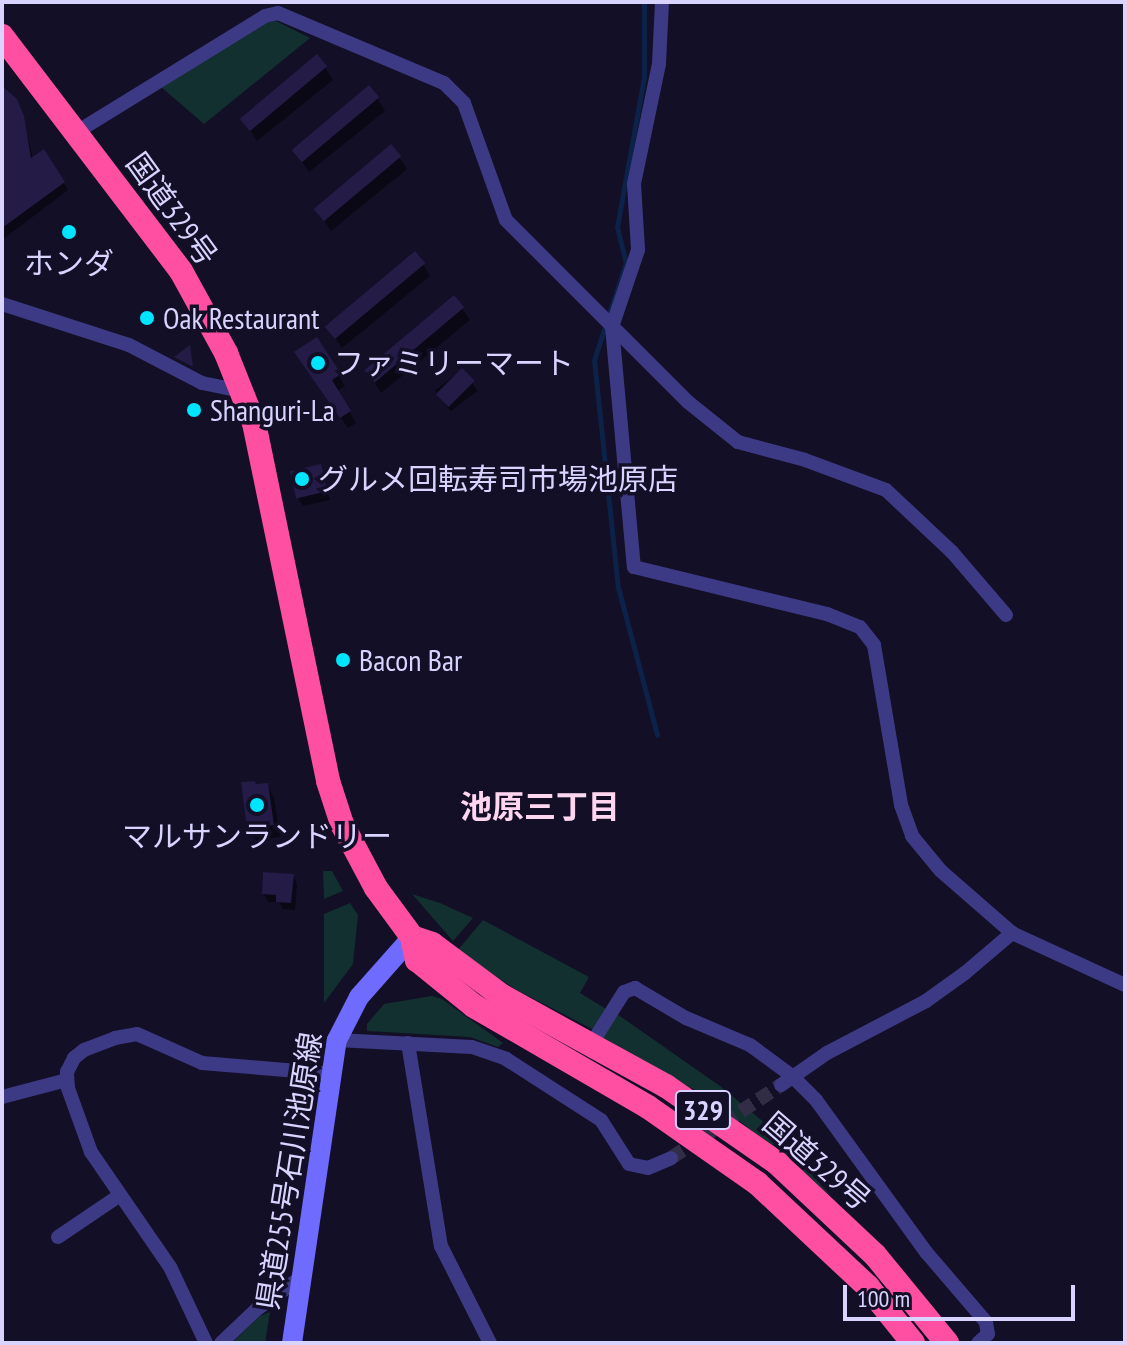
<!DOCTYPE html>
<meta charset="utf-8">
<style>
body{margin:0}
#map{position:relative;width:1127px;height:1345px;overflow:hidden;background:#130f26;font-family:"PT Sans Narrow","Noto Sans JP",sans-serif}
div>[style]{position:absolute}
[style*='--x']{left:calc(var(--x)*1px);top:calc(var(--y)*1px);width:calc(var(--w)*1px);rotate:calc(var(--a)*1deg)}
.green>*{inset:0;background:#12302f}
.shadow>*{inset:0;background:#0007;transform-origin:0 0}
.stream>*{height:5px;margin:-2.5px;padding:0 2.5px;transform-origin:2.5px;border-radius:2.5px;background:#0c2248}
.building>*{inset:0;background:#241b47;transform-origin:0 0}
.street-tunnel>*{height:14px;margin-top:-7px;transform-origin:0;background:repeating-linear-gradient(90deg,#312d47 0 14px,transparent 0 21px)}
.street>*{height:14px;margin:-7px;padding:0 7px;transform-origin:7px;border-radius:7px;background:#3d3a85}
.secondary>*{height:20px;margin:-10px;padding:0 10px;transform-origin:10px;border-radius:10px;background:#6f6bff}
.highway>*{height:24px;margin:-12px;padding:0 12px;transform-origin:12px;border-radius:12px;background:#ff4fa3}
.dots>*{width:22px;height:22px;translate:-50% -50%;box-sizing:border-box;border:4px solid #130f26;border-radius:50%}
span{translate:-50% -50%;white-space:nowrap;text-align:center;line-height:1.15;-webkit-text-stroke:7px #130f26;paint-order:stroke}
.shield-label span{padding:2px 6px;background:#130f26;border:2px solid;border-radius:6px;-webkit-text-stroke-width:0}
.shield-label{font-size:28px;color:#d9d4ff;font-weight:700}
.street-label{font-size:30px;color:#d9d4ff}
.poi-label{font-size:30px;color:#d9d4ff}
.left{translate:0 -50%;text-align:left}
.neighbourhood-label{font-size:32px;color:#ffd6f0;font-weight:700}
.frame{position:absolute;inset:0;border:4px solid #d9d4ff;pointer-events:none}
.scale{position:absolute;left:843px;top:1285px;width:232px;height:36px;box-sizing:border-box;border:4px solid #d9d4ff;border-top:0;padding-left:10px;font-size:24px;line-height:28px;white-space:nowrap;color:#d9d4ff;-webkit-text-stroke:6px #130f26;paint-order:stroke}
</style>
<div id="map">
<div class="green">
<i style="clip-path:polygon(276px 21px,310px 38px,204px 124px,161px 87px,266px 23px)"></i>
<i style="clip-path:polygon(323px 871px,332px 871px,343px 891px,324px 899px)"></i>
<i style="clip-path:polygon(412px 894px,440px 903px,473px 918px,453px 941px)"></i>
<i style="clip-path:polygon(350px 903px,358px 915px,353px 964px,324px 1003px,324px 914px)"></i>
<i style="clip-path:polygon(483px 920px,589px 977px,580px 993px,606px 1009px,594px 1030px,515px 989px,457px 951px)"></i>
<i style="clip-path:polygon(432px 996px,442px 999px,503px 1043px,498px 1047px,470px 1037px,367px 1031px,367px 1024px,384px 1004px)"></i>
<i style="clip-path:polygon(617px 1014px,720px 1086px,771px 1128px,832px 1197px,719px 1104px,602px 1037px)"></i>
<i style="clip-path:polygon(270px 1312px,265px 1343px,232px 1343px,260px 1316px)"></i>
</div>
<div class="shadow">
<i style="clip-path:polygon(325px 67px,333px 80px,257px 141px,242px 118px)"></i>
<i style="clip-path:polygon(2px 88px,21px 109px,33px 159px,44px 152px,68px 190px,2px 240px)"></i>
<i style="clip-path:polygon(377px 98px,385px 111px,309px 172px,294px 150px)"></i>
<i style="clip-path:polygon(399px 157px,407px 169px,331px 231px,316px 208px)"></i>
<i style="clip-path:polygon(423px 264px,430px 276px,342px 348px,326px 325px)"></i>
<i style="clip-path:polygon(462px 308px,470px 320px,381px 393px,366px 369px)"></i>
<i style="clip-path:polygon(316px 340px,345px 386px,337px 391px,356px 423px,348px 428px,303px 363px)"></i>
<i style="left:462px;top:370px;width:26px;height:34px;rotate:53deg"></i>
<i style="clip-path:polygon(320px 467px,330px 500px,303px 506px,298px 498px)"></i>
<i style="clip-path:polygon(267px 785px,274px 798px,280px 837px,256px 840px,249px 827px,255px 786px)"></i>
<i style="clip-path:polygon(293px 876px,297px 884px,295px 910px,283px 909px,279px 902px,268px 902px,264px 894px)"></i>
</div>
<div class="stream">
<i style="--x:644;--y:2;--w:75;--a:90"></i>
<i style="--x:644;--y:77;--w:152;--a:100.2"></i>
<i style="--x:617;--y:227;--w:36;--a:76"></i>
<i style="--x:626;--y:262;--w:103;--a:108.1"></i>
<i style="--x:594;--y:360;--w:228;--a:84"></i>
<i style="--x:618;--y:587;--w:153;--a:75.2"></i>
</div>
<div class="building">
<i style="left:317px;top:54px;width:16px;height:101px;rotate:50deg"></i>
<i style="left:369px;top:85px;width:16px;height:101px;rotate:50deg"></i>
<i style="clip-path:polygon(2px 86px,17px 99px,24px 116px,31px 158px,44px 149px,65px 182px,2px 228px)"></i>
<i style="left:391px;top:144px;width:16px;height:101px;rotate:50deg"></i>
<i style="left:415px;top:251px;width:16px;height:118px;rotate:50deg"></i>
<i style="left:454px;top:295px;width:16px;height:117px;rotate:50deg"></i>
<i style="clip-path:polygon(317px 337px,341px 374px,332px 380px,351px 411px,340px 418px,294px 352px)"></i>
<i style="clip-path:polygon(190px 345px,193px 367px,174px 357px)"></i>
<i style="left:462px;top:368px;width:18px;height:37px;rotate:45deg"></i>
<i style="left:321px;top:464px;width:28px;height:32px;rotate:77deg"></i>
<i style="clip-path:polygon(255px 781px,256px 784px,268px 783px,274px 825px,247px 828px,241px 782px)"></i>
<i style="clip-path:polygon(263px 872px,294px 874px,291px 903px,276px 902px,276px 895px,262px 894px)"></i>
</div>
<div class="street-tunnel">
<i style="--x:671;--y:1158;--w:132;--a:-33.6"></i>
</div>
<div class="street">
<i style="--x:662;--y:2;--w:62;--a:92.8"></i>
<i style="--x:659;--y:64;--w:123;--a:101.8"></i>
<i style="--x:634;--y:184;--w:66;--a:86.5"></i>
<i style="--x:638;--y:250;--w:81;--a:108.7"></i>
<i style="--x:612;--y:327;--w:241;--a:84.8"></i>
<i style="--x:634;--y:567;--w:199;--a:13.7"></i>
<i style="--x:827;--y:614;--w:35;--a:22"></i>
<i style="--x:860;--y:627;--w:23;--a:52"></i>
<i style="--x:874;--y:645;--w:162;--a:80.4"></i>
<i style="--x:901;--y:805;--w:33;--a:70"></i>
<i style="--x:912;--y:836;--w:45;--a:50.4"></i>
<i style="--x:941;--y:871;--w:94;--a:41.1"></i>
<i style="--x:1012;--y:933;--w:124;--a:24.7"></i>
<i style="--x:75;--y:133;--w:223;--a:-31.6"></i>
<i style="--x:265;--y:16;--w:13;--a:-13"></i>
<i style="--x:278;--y:13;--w:180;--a:22.9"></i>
<i style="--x:444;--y:83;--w:28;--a:45"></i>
<i style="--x:464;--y:103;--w:124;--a:70.3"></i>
<i style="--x:506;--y:220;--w:257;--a:45"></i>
<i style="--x:688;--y:402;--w:64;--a:38.7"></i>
<i style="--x:738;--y:442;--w:69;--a:15"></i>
<i style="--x:805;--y:460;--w:86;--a:20.3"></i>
<i style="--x:886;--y:490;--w:91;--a:43.2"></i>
<i style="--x:952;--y:552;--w:83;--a:49.4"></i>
<i style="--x:2;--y:304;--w:133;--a:17.9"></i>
<i style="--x:129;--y:345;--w:82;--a:27.5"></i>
<i style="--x:202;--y:383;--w:41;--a:11.3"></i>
<i style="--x:337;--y:1040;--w:135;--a:3"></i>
<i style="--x:472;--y:1047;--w:36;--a:19"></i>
<i style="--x:506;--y:1059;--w:113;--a:32.7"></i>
<i style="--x:601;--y:1120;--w:52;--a:57.5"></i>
<i style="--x:629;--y:1164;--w:19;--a:12"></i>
<i style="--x:648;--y:1168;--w:25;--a:-23"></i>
<i style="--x:408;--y:1043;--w:206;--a:80.8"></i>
<i style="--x:441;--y:1246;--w:109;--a:63.2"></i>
<i style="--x:592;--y:1043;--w:60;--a:-57.9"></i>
<i style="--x:624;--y:992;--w:12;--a:-20"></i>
<i style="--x:635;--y:988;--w:59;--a:30.5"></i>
<i style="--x:686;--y:1018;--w:69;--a:22.9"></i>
<i style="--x:750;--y:1045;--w:52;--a:36.4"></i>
<i style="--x:792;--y:1076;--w:34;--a:45"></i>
<i style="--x:816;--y:1100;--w:188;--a:54.1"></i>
<i style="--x:926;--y:1252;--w:92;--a:49.4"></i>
<i style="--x:986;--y:1322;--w:12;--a:81"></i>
<i style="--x:988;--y:1334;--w:13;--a:138"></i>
<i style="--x:781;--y:1085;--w:56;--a:-34.8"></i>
<i style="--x:827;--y:1053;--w:112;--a:-27.7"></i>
<i style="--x:926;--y:1001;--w:48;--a:-35.7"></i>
<i style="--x:965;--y:973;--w:62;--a:-40.4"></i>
<i style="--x:2;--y:1097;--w:67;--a:-14.7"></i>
<i style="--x:58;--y:1237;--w:75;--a:-34.1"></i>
<i style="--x:206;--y:1343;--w:84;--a:-115.3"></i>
<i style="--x:170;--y:1267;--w:140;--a:-124.5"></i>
<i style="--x:91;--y:1152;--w:68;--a:-109.8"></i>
<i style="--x:68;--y:1088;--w:16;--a:-94"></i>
<i style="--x:67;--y:1072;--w:16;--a:-63"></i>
<i style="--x:74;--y:1058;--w:13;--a:-39"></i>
<i style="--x:84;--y:1050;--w:33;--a:-21"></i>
<i style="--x:115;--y:1038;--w:22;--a:-10"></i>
<i style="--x:137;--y:1034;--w:71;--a:24"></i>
<i style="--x:202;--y:1063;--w:130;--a:4.8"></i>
<i style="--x:221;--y:1343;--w:50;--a:-43.4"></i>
<i style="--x:257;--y:1309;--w:57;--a:-35.7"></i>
</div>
<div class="secondary">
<i style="--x:292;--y:1343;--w:306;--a:-81.6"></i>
<i style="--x:337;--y:1040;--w:48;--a:-62.9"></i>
<i style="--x:359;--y:997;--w:80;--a:-48.5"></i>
</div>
<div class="highway">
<i style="--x:2;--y:36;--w:295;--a:52.7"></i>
<i style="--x:181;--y:271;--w:94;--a:61.2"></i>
<i style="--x:226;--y:353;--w:75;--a:68.2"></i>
<i style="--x:254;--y:423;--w:366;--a:78.3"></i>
<i style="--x:328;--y:781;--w:45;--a:72"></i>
<i style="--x:342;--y:824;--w:72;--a:62"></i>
<i style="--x:376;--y:888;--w:61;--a:53.7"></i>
<i style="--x:412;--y:937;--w:24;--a:78"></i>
<i style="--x:417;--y:960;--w:73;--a:38.9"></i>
<i style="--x:474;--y:1006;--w:201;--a:30.1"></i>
<i style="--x:648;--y:1107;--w:133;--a:34.9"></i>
<i style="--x:757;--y:1183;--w:152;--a:43.1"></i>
<i style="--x:868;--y:1287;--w:72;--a:51.2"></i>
<i style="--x:412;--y:937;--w:21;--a:19"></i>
<i style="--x:432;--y:944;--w:87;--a:36.6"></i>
<i style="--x:502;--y:996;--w:187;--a:28.8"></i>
<i style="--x:666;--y:1086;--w:135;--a:34.7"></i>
<i style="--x:777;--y:1163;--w:134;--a:43.2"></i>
<i style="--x:875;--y:1255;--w:114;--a:50.7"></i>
</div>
<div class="dots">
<i style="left:69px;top:232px;background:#00e5ff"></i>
<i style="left:147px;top:318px;background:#00e5ff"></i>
<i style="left:318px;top:363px;background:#00e5ff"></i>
<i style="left:194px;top:410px;background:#00e5ff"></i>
<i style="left:302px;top:479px;background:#00e5ff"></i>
<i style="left:343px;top:660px;background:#00e5ff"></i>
<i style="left:257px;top:805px;background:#00e5ff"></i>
</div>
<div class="shield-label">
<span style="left:703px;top:1110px">329</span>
</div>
<div class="street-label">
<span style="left:172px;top:209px;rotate:54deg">国道329号</span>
<span style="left:817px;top:1161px;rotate:41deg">国道329号</span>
<span style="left:289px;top:1171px;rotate:-81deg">県道255号石川池原線</span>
</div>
<div class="poi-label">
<span style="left:69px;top:263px">ホンダ</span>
<span class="left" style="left:163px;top:318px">Oak Restaurant</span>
<span class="left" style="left:334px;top:363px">ファミリーマート</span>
<span class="left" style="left:210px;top:410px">Shanguri-La</span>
<span class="left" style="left:318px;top:479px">グルメ回転寿司市場池原店</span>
<span class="left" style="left:359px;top:660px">Bacon Bar</span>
<span style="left:257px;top:836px">マルサンランドリー</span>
</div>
<div class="neighbourhood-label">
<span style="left:540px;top:806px">池原三丁目</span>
</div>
<div class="frame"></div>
<div class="scale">100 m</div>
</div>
